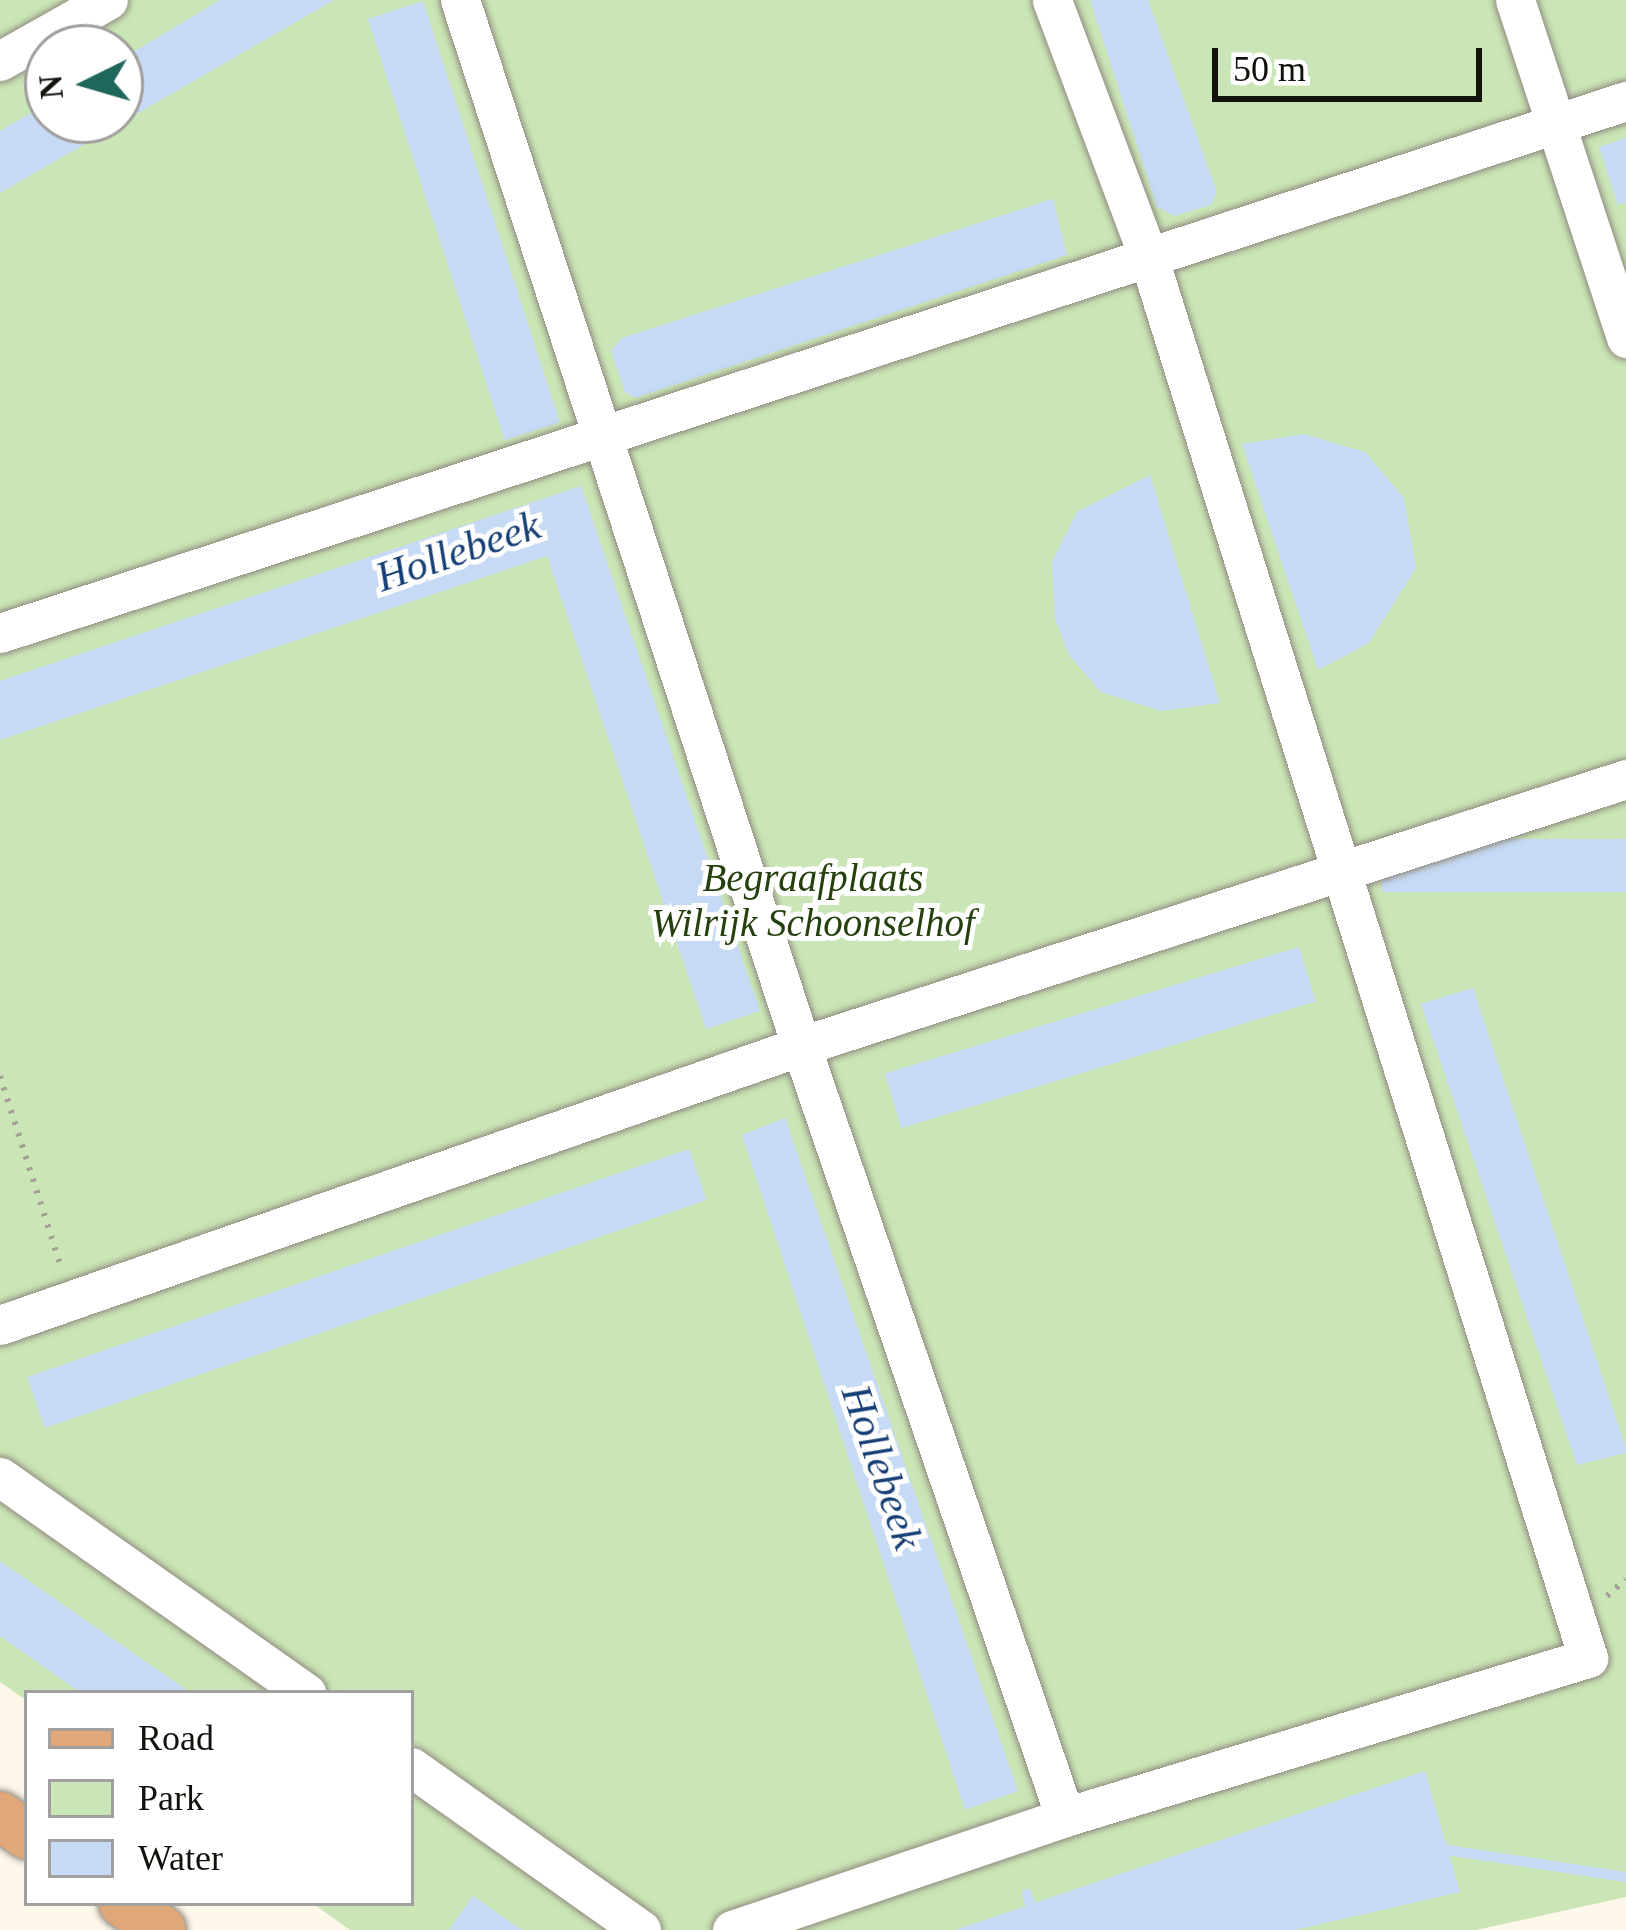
<!DOCTYPE html>
<style>
body{margin:0}
#map{position:relative;width:1626px;height:1930px;overflow:hidden;background:#fef8eb;font-family:"Times New Roman",serif}
div>[style]{position:absolute}
[style*='--x']{left:calc(var(--x)*1px);top:calc(var(--y)*1px);width:calc(var(--w)*1px);rotate:calc(var(--a)*1deg)}
.green>*{inset:0;background:#cae6b6}
.water>*{inset:0;background:#c6daf6;transform-origin:0 0}
.stream>*{height:10px;margin:-5px;padding:0 5px;transform-origin:5px;border-radius:5px;background:#c6daf6}
.path>*{height:6px;margin-top:-3px;transform-origin:0;background:repeating-linear-gradient(90deg,#a4a096 0 3px,transparent 0 12px)}
.roads{filter:drop-shadow(0 0 3px #908b7f) drop-shadow(0 0 3px #908b7f)}
.minor>*{height:39px;margin:-19.5px;padding:0 19.5px;transform-origin:19.5px;border-radius:19.5px;background:#fff}
.major>*{height:48px;margin:-24px;padding:0 24px;transform-origin:24px;border-radius:24px;background:#e0a879}
span{translate:-50% -50%;white-space:nowrap;text-align:center;line-height:1.15;-webkit-text-stroke:10px #fff;paint-order:stroke}
.park-label{font-size:39px;color:#25400c;font-style:italic}
.water-label{font-size:42px;color:#163f75;font-style:italic}
.legend{position:absolute;left:24px;top:1690px;width:390px;height:216px;box-sizing:border-box;background:#fff;border:3px solid #a1a09e;margin:0;padding:15px 21px;list-style:none;font-size:36px;color:#13110c}
.legend li{display:flex;align-items:center;gap:24px;height:60px}
.legend b{width:60px;border:3px solid #a1a09e}
.north{position:absolute;left:24px;top:24px;width:120px;height:120px;box-sizing:border-box;background:#fff;border:3px solid #a1a09e;border-radius:50%;rotate:265deg;font-size:33px;font-weight:700;line-height:48px;text-align:center;color:#13110c}
.north::after{content:'';display:block;margin:auto;width:42px;height:54px;background:#20675b;clip-path:polygon(50% 0,100% 100%,50% 72%,0 100%)}
.scale{position:absolute;left:1212px;top:48px;width:270px;height:54px;box-sizing:border-box;border:6px solid #13110c;border-top:0;padding-left:15px;font-size:36px;line-height:42px;white-space:nowrap;color:#13110c;-webkit-text-stroke:9px #fff;paint-order:stroke}
</style>
<div id="map">
<div class="green">
<i style="clip-path:polygon(evenodd,0 0,1626px 0,1626px 1897px,1476px 1930px,350px 1930px,312px 1903px,411px 1903px,411px 1693px,27px 1693px,27px 1701px,0 1682px,0 0,48px 48px,120px 48px,120px 120px,48px 120px,48px 48px)"></i>
</div>
<div class="water">
<i style="clip-path:polygon(220px 0,334px 0,0 193px,0 131px,48px 103px,48px 120px,120px 120px,120px 60px)"></i>
<i style="clip-path:polygon(1090px 0,1148px 0,1217px 192px,1211px 205px,1174px 216px,1157px 207px)"></i>
<i style="left:423px;top:1px;width:443px;height:58px;rotate:72deg"></i>
<i style="clip-path:polygon(1626px 138px,1626px 202px,1618px 205px,1599px 147px)"></i>
<i style="clip-path:polygon(1053px 199px,1067px 255px,635px 398px,625px 392px,611px 351px,622px 338px)"></i>
<i style="clip-path:polygon(1304px 434px,1365px 452px,1404px 498px,1416px 568px,1369px 643px,1318px 670px,1242px 444px)"></i>
<i style="clip-path:polygon(1150px 475px,1220px 703px,1161px 711px,1101px 692px,1069px 655px,1055px 619px,1052px 562px,1077px 512px)"></i>
<i style="clip-path:polygon(581px 486px,760px 1011px,706px 1029px,547px 556px,0 740px,0 681px)"></i>
<i style="left:1626px;top:839px;width:53px;height:244px;rotate:90deg"></i>
<i style="left:1299px;top:947px;width:57px;height:433px;rotate:73deg"></i>
<i style="clip-path:polygon(1473px 988px,1626px 1448px,1626px 1453px,1577px 1465px,1421px 1004px)"></i>
<i style="clip-path:polygon(785px 1118px,1018px 1791px,965px 1810px,742px 1135px)"></i>
<i style="left:689px;top:1149px;width:54px;height:700px;rotate:71deg"></i>
<i style="clip-path:polygon(0 1561px,191px 1693px,81px 1693px,0 1636px)"></i>
<i style="clip-path:polygon(1425px 1771px,1460px 1892px,1295px 1930px,955px 1930px)"></i>
<i style="clip-path:polygon(473px 1896px,522px 1930px,449px 1930px)"></i>
</div>
<div class="stream">
<i style="--x:1434;--y:1848;--w:194;--a:8.6"></i>
<i style="--x:1027;--y:1894;--w:38;--a:72"></i>
</div>
<div class="path">
<i style="--x:0;--y:1076;--w:201;--a:72.3"></i>
<i style="--x:1607;--y:1596;--w:25;--a:-42"></i>
</div>
<div class="roads">
<div class="minor">
<i style="--x:460;--y:0;--w:1100;--a:71.94"></i>
<i style="--x:801;--y:1046;--w:815;--a:71.1"></i>
<i style="--x:1515;--y:0;--w:356;--a:71.8"></i>
<i style="--x:0;--y:61;--w:124;--a:-29.5"></i>
<i style="--x:0;--y:633;--w:1711;--a:-18.12"></i>
<i style="--x:0;--y:1325;--w:848;--a:-19.2"></i>
<i style="--x:801;--y:1046;--w:867;--a:-17.93"></i>
<i style="--x:0;--y:1477;--w:375;--a:35.2"></i>
<i style="--x:411;--y:1767;--w:282;--a:35.3"></i>
<i style="--x:732;--y:1930;--w:352;--a:-18.7"></i>
<i style="--x:1065;--y:1817;--w:547;--a:-16.91"></i>
<i style="--x:1588;--y:1658;--w:1469;--a:-107.42"></i>
<i style="--x:1148;--y:256;--w:273;--a:-110.6"></i>
</div>
<div class="major">
<i style="--x:0;--y:1816;--w:33;--a:35"></i>
<i style="--x:123;--y:1903;--w:47;--a:34.7"></i>
</div>
</div>
<div class="park-label">
<span style="left:813px;top:901px">Begraafplaats<br>Wilrijk Schoonselhof</span>
</div>
<div class="water-label">
<span style="left:458px;top:551px;rotate:-19deg">Hollebeek</span>
<span style="left:882px;top:1467px;rotate:71deg">Hollebeek</span>
</div>
<ul class="legend">
<li><b style="height:15px;background:#e0a879"></b>Road</li>
<li><b style="height:33px;background:#cae6b6"></b>Park</li>
<li><b style="height:33px;background:#c6daf6"></b>Water</li>
</ul>
<div class="north">N</div>
<div class="scale">50 m</div>
</div>
